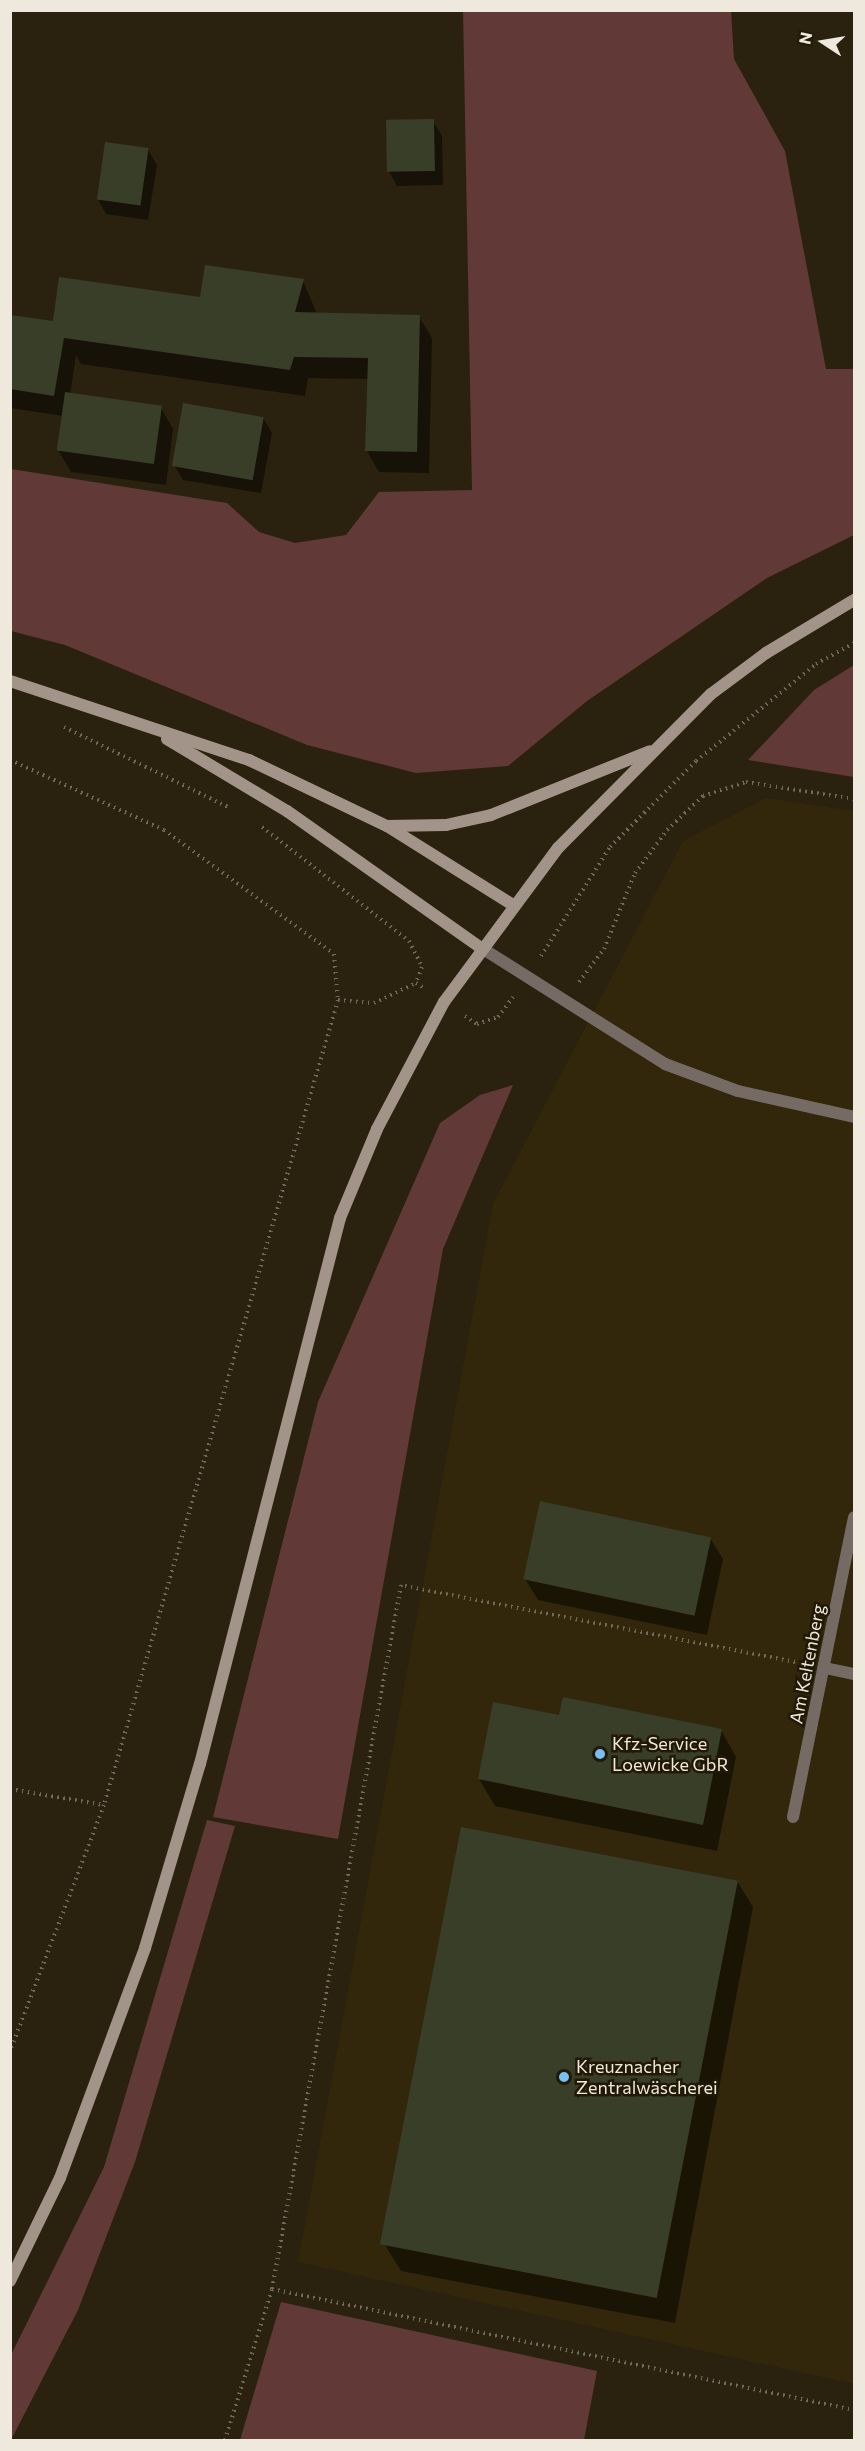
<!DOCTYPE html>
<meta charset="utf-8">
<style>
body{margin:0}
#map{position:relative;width:865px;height:2451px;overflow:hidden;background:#2a220e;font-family:Commissioner,sans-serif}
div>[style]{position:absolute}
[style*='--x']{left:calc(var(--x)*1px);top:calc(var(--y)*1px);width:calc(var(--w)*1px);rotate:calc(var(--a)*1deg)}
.built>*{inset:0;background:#32270b}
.green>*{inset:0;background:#613937}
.shadow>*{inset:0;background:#0007}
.building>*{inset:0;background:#393e28;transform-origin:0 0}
.path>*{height:4px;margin-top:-2px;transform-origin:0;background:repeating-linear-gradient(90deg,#716a58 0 1.5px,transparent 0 6px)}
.lane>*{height:12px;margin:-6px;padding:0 6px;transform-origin:6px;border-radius:6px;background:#756b64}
.street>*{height:12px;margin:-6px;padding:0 6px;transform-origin:6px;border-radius:6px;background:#756b64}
.secondary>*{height:12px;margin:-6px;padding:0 6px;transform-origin:6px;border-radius:6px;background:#a39489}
.dots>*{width:16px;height:16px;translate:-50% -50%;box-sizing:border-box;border:3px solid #211805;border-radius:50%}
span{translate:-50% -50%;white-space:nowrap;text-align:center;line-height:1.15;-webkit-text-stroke:5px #211805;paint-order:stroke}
.street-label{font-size:18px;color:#eee9dc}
.poi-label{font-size:18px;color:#eee9dc}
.left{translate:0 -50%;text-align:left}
.frame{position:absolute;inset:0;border:12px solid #eee9dc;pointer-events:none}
.north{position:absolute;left:793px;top:12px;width:60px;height:60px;-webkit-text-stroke:4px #211805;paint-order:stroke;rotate:282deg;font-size:16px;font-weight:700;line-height:24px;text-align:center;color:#eee9dc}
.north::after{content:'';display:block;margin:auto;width:21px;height:27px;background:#eee9dc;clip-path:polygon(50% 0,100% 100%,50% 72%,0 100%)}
</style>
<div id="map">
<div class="built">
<i style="clip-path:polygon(766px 798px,854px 811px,854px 2384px,298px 2262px,493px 1204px,683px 841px)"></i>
</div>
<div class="green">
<i style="clip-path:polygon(463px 11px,731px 11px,734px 59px,785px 151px,826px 369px,854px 369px,854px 535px,767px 578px,587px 701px,508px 766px,416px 773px,307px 745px,65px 645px,11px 631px,11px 469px,227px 503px,259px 532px,295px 543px,346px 535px,379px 492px,472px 490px)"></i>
<i style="clip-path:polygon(854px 665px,854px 777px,748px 760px,814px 690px)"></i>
<i style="clip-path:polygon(513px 1085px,443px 1249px,338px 1839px,213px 1817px,318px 1402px,440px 1123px,480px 1095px)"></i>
<i style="clip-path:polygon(207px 1820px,235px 1826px,135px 2162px,78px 2310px,11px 2440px,11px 2355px,104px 2167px)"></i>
<i style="clip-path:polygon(281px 2302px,597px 2371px,584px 2440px,240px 2440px)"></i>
</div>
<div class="shadow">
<i style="clip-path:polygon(433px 121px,442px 136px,443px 185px,397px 186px,389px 171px)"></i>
<i style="clip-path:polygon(148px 150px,157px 165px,148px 220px,106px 214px,98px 199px)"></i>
<i style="clip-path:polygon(303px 281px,317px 314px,419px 317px,432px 338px,429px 473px,379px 472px,367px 451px,369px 379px,308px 378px,305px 396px,81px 364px,76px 355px,70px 395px,161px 408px,173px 429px,166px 485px,71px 472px,58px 450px,63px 416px,10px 408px,10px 317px,56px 323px)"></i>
<i style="clip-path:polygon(263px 418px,272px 433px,261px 493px,183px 480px,174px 465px)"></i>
<i style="clip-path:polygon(710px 1538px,723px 1559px,707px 1635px,538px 1600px,525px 1579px)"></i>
<i style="clip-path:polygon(560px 1717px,721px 1730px,736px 1757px,717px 1851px,495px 1806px,479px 1779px)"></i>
<i style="clip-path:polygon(737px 1881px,753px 1907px,675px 2323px,401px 2271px,385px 2245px)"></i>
</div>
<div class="building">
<i style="left:434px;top:119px;width:52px;height:48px;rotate:89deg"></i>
<i style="left:105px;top:142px;width:44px;height:58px;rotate:8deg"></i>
<i style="clip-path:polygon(205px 265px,304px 279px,295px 312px,420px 315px,417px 452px,365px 451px,368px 358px,294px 357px,290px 370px,64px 338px,54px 396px,10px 389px,10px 315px,53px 321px,59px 277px,200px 297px)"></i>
<i style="left:65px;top:392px;width:98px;height:59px;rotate:8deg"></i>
<i style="left:183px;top:403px;width:82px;height:64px;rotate:10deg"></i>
<i style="left:540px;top:1501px;width:175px;height:80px;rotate:12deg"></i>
<i style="clip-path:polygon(563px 1697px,722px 1729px,703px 1825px,478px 1779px,493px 1702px,559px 1715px)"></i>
<i style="left:461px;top:1827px;width:282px;height:425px;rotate:11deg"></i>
</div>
<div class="path">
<i style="--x:64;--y:727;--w:185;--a:26"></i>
<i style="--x:10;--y:760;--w:169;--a:24.4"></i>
<i style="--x:164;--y:830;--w:210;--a:36.1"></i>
<i style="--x:334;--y:954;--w:46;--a:85"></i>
<i style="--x:338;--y:1000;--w:838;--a:106.21"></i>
<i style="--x:104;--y:1805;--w:263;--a:110.9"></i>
<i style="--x:262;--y:827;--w:186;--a:37.8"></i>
<i style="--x:409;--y:941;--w:29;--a:63"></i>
<i style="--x:422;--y:967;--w:17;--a:111"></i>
<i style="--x:416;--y:983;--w:9;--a:32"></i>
<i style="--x:541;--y:956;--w:129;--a:-57.7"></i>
<i style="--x:610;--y:847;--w:122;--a:-45"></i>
<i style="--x:696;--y:761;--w:154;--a:-38.9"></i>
<i style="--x:816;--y:664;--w:43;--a:-28.9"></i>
<i style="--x:579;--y:982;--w:41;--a:-52.9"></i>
<i style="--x:604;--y:949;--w:82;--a:-67.8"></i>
<i style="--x:635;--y:873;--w:54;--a:-53.3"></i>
<i style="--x:667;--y:830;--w:50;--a:-43.4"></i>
<i style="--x:703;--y:796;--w:45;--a:-18"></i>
<i style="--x:746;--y:782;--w:109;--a:8.9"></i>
<i style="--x:338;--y:1000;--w:36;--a:5"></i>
<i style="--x:374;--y:1003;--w:47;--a:-25.5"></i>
<i style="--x:465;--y:1016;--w:14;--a:34"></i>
<i style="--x:477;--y:1024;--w:22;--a:-18"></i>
<i style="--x:498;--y:1017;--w:25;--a:-53"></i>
<i style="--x:801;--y:1663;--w:408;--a:-169"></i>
<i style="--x:401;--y:1585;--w:716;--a:100.38"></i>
<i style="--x:272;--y:2289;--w:594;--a:11.74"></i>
<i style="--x:10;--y:1789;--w:95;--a:9.7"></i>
<i style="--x:225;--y:2440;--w:158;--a:-72.7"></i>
</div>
<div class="lane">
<i style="--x:825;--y:1668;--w:30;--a:12"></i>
</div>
<div class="street">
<i style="--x:480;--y:947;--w:219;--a:32.3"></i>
<i style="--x:665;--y:1064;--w:78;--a:20.3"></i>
<i style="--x:738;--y:1091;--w:119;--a:12.6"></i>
<i style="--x:793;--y:1817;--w:306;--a:-78.5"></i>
</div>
<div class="secondary">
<i style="--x:10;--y:681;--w:252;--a:18.3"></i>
<i style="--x:249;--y:760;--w:153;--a:25.6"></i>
<i style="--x:387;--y:826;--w:149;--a:32.1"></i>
<i style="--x:167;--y:739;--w:140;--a:31"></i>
<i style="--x:287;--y:811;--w:236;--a:35.2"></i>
<i style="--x:387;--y:826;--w:59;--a:-1"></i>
<i style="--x:446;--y:825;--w:46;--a:-12.5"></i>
<i style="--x:491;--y:815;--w:171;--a:-21.9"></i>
<i style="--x:10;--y:2281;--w:114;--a:-64.1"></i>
<i style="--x:60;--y:2178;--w:245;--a:-69.7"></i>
<i style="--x:145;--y:1948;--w:192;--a:-73.4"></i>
<i style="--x:200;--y:1764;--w:564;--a:-75.62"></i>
<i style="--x:340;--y:1218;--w:96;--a:-67.4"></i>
<i style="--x:377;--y:1129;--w:144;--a:-62.2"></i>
<i style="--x:444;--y:1002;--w:192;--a:-53.5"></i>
<i style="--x:558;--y:848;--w:217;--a:-45.2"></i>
<i style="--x:711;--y:694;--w:69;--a:-36.7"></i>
<i style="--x:766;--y:653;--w:103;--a:-31.1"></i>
</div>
<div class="dots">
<i style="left:600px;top:1754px;background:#77c0f7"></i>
<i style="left:564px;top:2077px;background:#77c0f7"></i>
</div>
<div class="street-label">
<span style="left:807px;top:1664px;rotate:-79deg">Am Keltenberg</span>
</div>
<div class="poi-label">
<span class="left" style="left:612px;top:1754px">Kfz-Service<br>Loewicke GbR</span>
<span class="left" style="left:576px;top:2077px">Kreuznacher<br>Zentralwäscherei</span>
</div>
<div class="frame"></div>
<div class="north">N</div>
</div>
